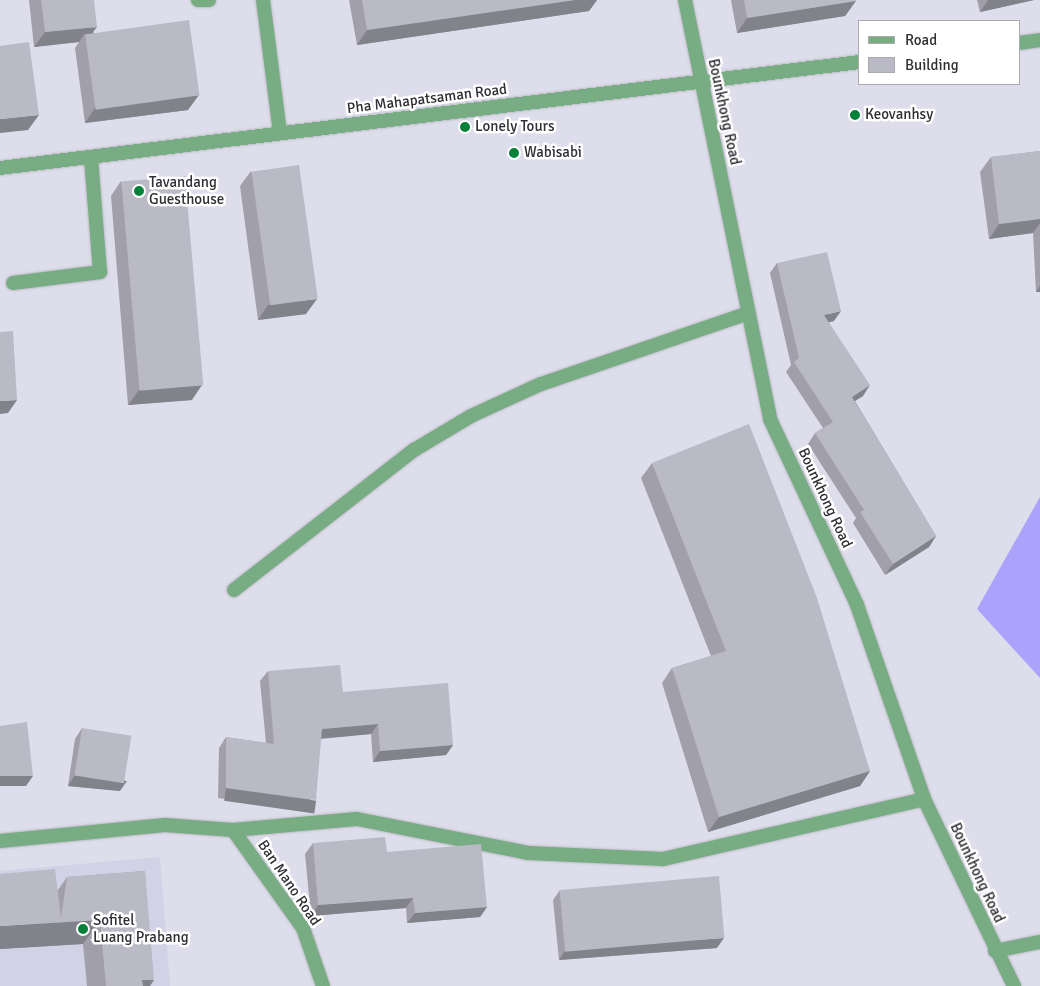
<!DOCTYPE html>
<style>
body{margin:0}
#map{position:relative;width:1040px;height:986px;overflow:hidden;background:#deddeb;font-family:Signika,sans-serif}
div>[style]{position:absolute}
[style*='--x']{left:calc(var(--x)*1px);top:calc(var(--y)*1px);width:calc(var(--w)*1px);rotate:calc(var(--a)*1deg)}
.built>*{inset:0;background:#d2d2e6}
.forest>*{inset:0;background:#aba3fb}
.roads{filter:drop-shadow(0 0 1px #bbbac6) drop-shadow(0 0 1px #bbbac6)}
.service>*{height:14px;margin:-7px;padding:0 7px;transform-origin:7px;border-radius:7px;background:#78ac82}
.minor>*{height:14px;margin:-7px;padding:0 7px;transform-origin:7px;border-radius:7px;background:#78ac82}
.wall>*{inset:0;background:#a09faa}
.shaded-wall>*{inset:0;background:#82828b;transform-origin:0 0}
.building>*{inset:0;background:#bab9c6;transform-origin:0 0}
.dots>*{width:14px;height:14px;translate:-50% -50%;box-sizing:border-box;border:2px solid #fff;border-radius:50%}
span{translate:-50% -50%;white-space:nowrap;text-align:center;line-height:1.15;-webkit-text-stroke:5px #fff;paint-order:stroke}
.street-label{font-size:15px;color:#2e2e33}
.poi-label{font-size:15px;color:#2e2e33}
.left{translate:0 -50%;text-align:left}
.legend{position:absolute;left:858px;top:20px;width:162px;height:65px;box-sizing:border-box;background:#fff;border:1px solid #ababad;margin:0;padding:6px 9px;list-style:none;font-size:15px;color:#2e2e33}
.legend li{display:flex;align-items:center;gap:10px;height:25px}
.legend b{width:25px;border:1px solid #ababad}
</style>
<div id="map">
<div class="built">
<i style="clip-path:polygon(160px 857px,170px 986px,0 986px,0 871px)"></i>
</div>
<div class="forest">
<i style="clip-path:polygon(1040px 497px,1040px 678px,977px 609px)"></i>
</div>
<div class="roads">
<div class="service">
<i style="--x:198;--y:0;--w:11;--a:0"></i>
<i style="--x:263;--y:0;--w:134;--a:82.7"></i>
<i style="--x:13;--y:283;--w:88;--a:-7.2"></i>
<i style="--x:100;--y:272;--w:115;--a:-94.5"></i>
</div>
<div class="minor">
<i style="--x:685;--y:0;--w:428;--a:78.5"></i>
<i style="--x:770;--y:419;--w:205;--a:64.9"></i>
<i style="--x:857;--y:605;--w:205;--a:70.9"></i>
<i style="--x:924;--y:799;--w:208;--a:64.3"></i>
<i style="--x:1019;--y:43;--w:21;--a:-8"></i>
<i style="--x:0;--y:168;--w:866;--a:-7.03"></i>
<i style="--x:234;--y:590;--w:228;--a:-37.9"></i>
<i style="--x:414;--y:450;--w:66;--a:-30.8"></i>
<i style="--x:471;--y:416;--w:77;--a:-24.6"></i>
<i style="--x:541;--y:384;--w:219;--a:-18.9"></i>
<i style="--x:233;--y:830;--w:120;--a:54.5"></i>
<i style="--x:303;--y:928;--w:61;--a:71"></i>
<i style="--x:0;--y:841;--w:166;--a:-5.5"></i>
<i style="--x:165;--y:825;--w:68;--a:4.2"></i>
<i style="--x:233;--y:830;--w:124;--a:-5.1"></i>
<i style="--x:357;--y:819;--w:174;--a:11.2"></i>
<i style="--x:528;--y:853;--w:135;--a:2.5"></i>
<i style="--x:663;--y:859;--w:268;--a:-12.9"></i>
<i style="--x:995;--y:951;--w:46;--a:-11.3"></i>
</div>
</div>
<div class="wall">
<i style="clip-path:polygon(29px 0,94px 0,93px 32px,188px 110px,85px 123px,75px 48px,79px 42px,34px 47px)"></i>
<i style="clip-path:polygon(349px 0,597px 0,589px 11px,357px 45px)"></i>
<i style="clip-path:polygon(731px 0,856px 0,845px 16px,737px 33px)"></i>
<i style="clip-path:polygon(977px 0,1034px 0,980px 12px)"></i>
<i style="clip-path:polygon(1040px 151px,1040px 292px,1036px 292px,1033px 233px,989px 239px,980px 172px,991px 157px)"></i>
<i style="clip-path:polygon(251px 171px,306px 314px,258px 320px,240px 186px)"></i>
<i style="clip-path:polygon(121px 181px,192px 400px,128px 405px,111px 196px)"></i>
<i style="clip-path:polygon(777px 263px,834px 321px,829px 322px,863px 396px,855px 401px,936px 536px,929px 547px,885px 575px,853px 523px,856px 518px,808px 444px,815px 433px,823px 428px,786px 372px,791px 365px,770px 273px)"></i>
<i style="clip-path:polygon(652px 463px,870px 771px,860px 786px,708px 832px,662px 683px,672px 668px,711px 656px,641px 478px)"></i>
<i style="clip-path:polygon(268px 671px,343px 692px,453px 745px,446px 755px,373px 762px,371px 734px,321px 739px,309px 810px,218px 798px,219px 748px,226px 737px,266px 743px,260px 681px)"></i>
<i style="clip-path:polygon(82px 728px,120px 791px,68px 786px,75px 739px)"></i>
<i style="clip-path:polygon(313px 843px,387px 852px,487px 907px,480px 917px,407px 923px,406px 908px,311px 916px,305px 854px)"></i>
<i style="clip-path:polygon(145px 871px,150px 986px,87px 986px,83px 944px,0 949px,58px 890px,67px 877px)"></i>
<i style="clip-path:polygon(560px 890px,717px 948px,559px 960px,553px 900px)"></i>
</div>
<div class="shaded-wall">
<i style="clip-path:polygon(575px 0,597px 0,589px 11px,357px 45px,367px 30px)"></i>
<i style="clip-path:polygon(988px 0,1034px 0,980px 12px)"></i>
<i style="clip-path:polygon(856px 1px,845px 16px,737px 33px,747px 18px)"></i>
<i style="clip-path:polygon(97px 27px,86px 41px,85px 33px,79px 42px,34px 47px,45px 32px)"></i>
<i style="clip-path:polygon(199px 95px,188px 110px,85px 123px,95px 108px)"></i>
<i style="clip-path:polygon(39px 115px,28px 130px,0 133px,0 119px)"></i>
<i style="clip-path:polygon(1040px 219px,1040px 223px,1033px 233px,989px 239px,999px 224px)"></i>
<i style="clip-path:polygon(1040px 286px,1040px 292px,1036px 292px)"></i>
<i style="clip-path:polygon(317px 299px,306px 314px,258px 320px,268px 305px)"></i>
<i style="clip-path:polygon(841px 311px,834px 321px,817px 325px,824px 315px)"></i>
<i style="clip-path:polygon(202px 385px,192px 400px,128px 405px,139px 390px)"></i>
<i style="clip-path:polygon(870px 385px,863px 396px,845px 407px,852px 397px)"></i>
<i style="clip-path:polygon(17px 400px,8px 413px,0 414px,0 401px)"></i>
<i style="clip-path:polygon(936px 536px,929px 547px,885px 575px,893px 564px)"></i>
<i style="clip-path:polygon(378px 724px,371px 734px,315px 739px,322px 729px)"></i>
<i style="clip-path:polygon(453px 745px,446px 755px,373px 762px,380px 751px)"></i>
<i style="clip-path:polygon(870px 771px,860px 786px,708px 832px,719px 817px)"></i>
<i style="clip-path:polygon(75px 775px,127px 781px,120px 791px,68px 786px)"></i>
<i style="clip-path:polygon(0 776px,33px 776px,26px 786px,0 786px)"></i>
<i style="left:226px;top:788px;width:91px;height:13px;rotate:8deg"></i>
<i style="clip-path:polygon(413px 898px,406px 908px,311px 916px,318px 905px)"></i>
<i style="clip-path:polygon(487px 907px,480px 917px,407px 923px,415px 913px)"></i>
<i style="clip-path:polygon(100px 920px,83px 944px,0 949px,0 926px)"></i>
<i style="clip-path:polygon(724px 938px,717px 948px,559px 960px,566px 949px)"></i>
<i style="clip-path:polygon(142px 980px,154px 980px,150px 986px,138px 986px)"></i>
</div>
<div class="building">
<i style="clip-path:polygon(41px 0,94px 0,97px 27px,45px 32px)"></i>
<i style="clip-path:polygon(362px 0,575px 0,367px 30px)"></i>
<i style="clip-path:polygon(744px 0,856px 0,856px 1px,747px 18px)"></i>
<i style="left:189px;top:20px;width:76px;height:105px;rotate:82deg"></i>
<i style="clip-path:polygon(29px 42px,39px 115px,0 119px,0 46px)"></i>
<i style="clip-path:polygon(1040px 151px,1040px 219px,999px 224px,991px 157px)"></i>
<i style="left:299px;top:165px;width:135px;height:48px;rotate:82deg"></i>
<i style="left:185px;top:176px;width:210px;height:64px;rotate:85deg"></i>
<i style="clip-path:polygon(827px 252px,841px 311px,824px 315px,870px 385px,852px 397px,936px 536px,893px 564px,860px 512px,864px 510px,815px 433px,833px 422px,794px 362px,799px 358px,777px 263px)"></i>
<i style="clip-path:polygon(13px 331px,17px 400px,0 401px,0 332px)"></i>
<i style="clip-path:polygon(749px 424px,817px 598px,870px 771px,719px 817px,672px 668px,726px 651px,652px 463px)"></i>
<i style="clip-path:polygon(340px 665px,343px 692px,448px 683px,453px 745px,380px 751px,378px 724px,322px 729px,316px 800px,226px 788px,226px 737px,274px 744px,268px 671px)"></i>
<i style="clip-path:polygon(27px 722px,33px 776px,0 776px,0 726px)"></i>
<i style="left:82px;top:728px;width:50px;height:48px;rotate:9deg"></i>
<i style="clip-path:polygon(385px 837px,387px 852px,481px 844px,487px 907px,415px 913px,413px 898px,318px 905px,313px 843px)"></i>
<i style="clip-path:polygon(55px 869px,61px 918px,67px 877px,145px 871px,154px 980px,142px 980px,143px 986px,106px 986px,100px 920px,0 926px,0 874px)"></i>
<i style="left:719px;top:876px;width:62px;height:160px;rotate:85deg"></i>
</div>
<div class="dots">
<i style="left:855px;top:115px;background:#048039"></i>
<i style="left:465px;top:127px;background:#048039"></i>
<i style="left:514px;top:153px;background:#048039"></i>
<i style="left:139px;top:191px;background:#048039"></i>
<i style="left:83px;top:929px;background:#048039"></i>
</div>
<div class="street-label">
<span style="left:427px;top:99px;rotate:-7deg">Pha Mahapatsaman Road</span>
<span style="left:724px;top:112px;rotate:78deg">Bounkhong Road</span>
<span style="left:825px;top:498px;rotate:65deg">Bounkhong Road</span>
<span style="left:977px;top:873px;rotate:65deg">Bounkhong Road</span>
<span style="left:289px;top:883px;rotate:56deg">Ban Mano Road</span>
</div>
<div class="poi-label">
<span class="left" style="left:865px;top:115px">Keovanhsy</span>
<span class="left" style="left:475px;top:127px">Lonely Tours</span>
<span class="left" style="left:524px;top:153px">Wabisabi</span>
<span class="left" style="left:149px;top:191px">Tavandang<br>Guesthouse</span>
<span class="left" style="left:93px;top:929px">Sofitel<br>Luang Prabang</span>
</div>
<ul class="legend">
<li><b style="height:6px;background:#78ac82"></b>Road</li>
<li><b style="height:14px;background:#bab9c6"></b>Building</li>
</ul>
</div>
